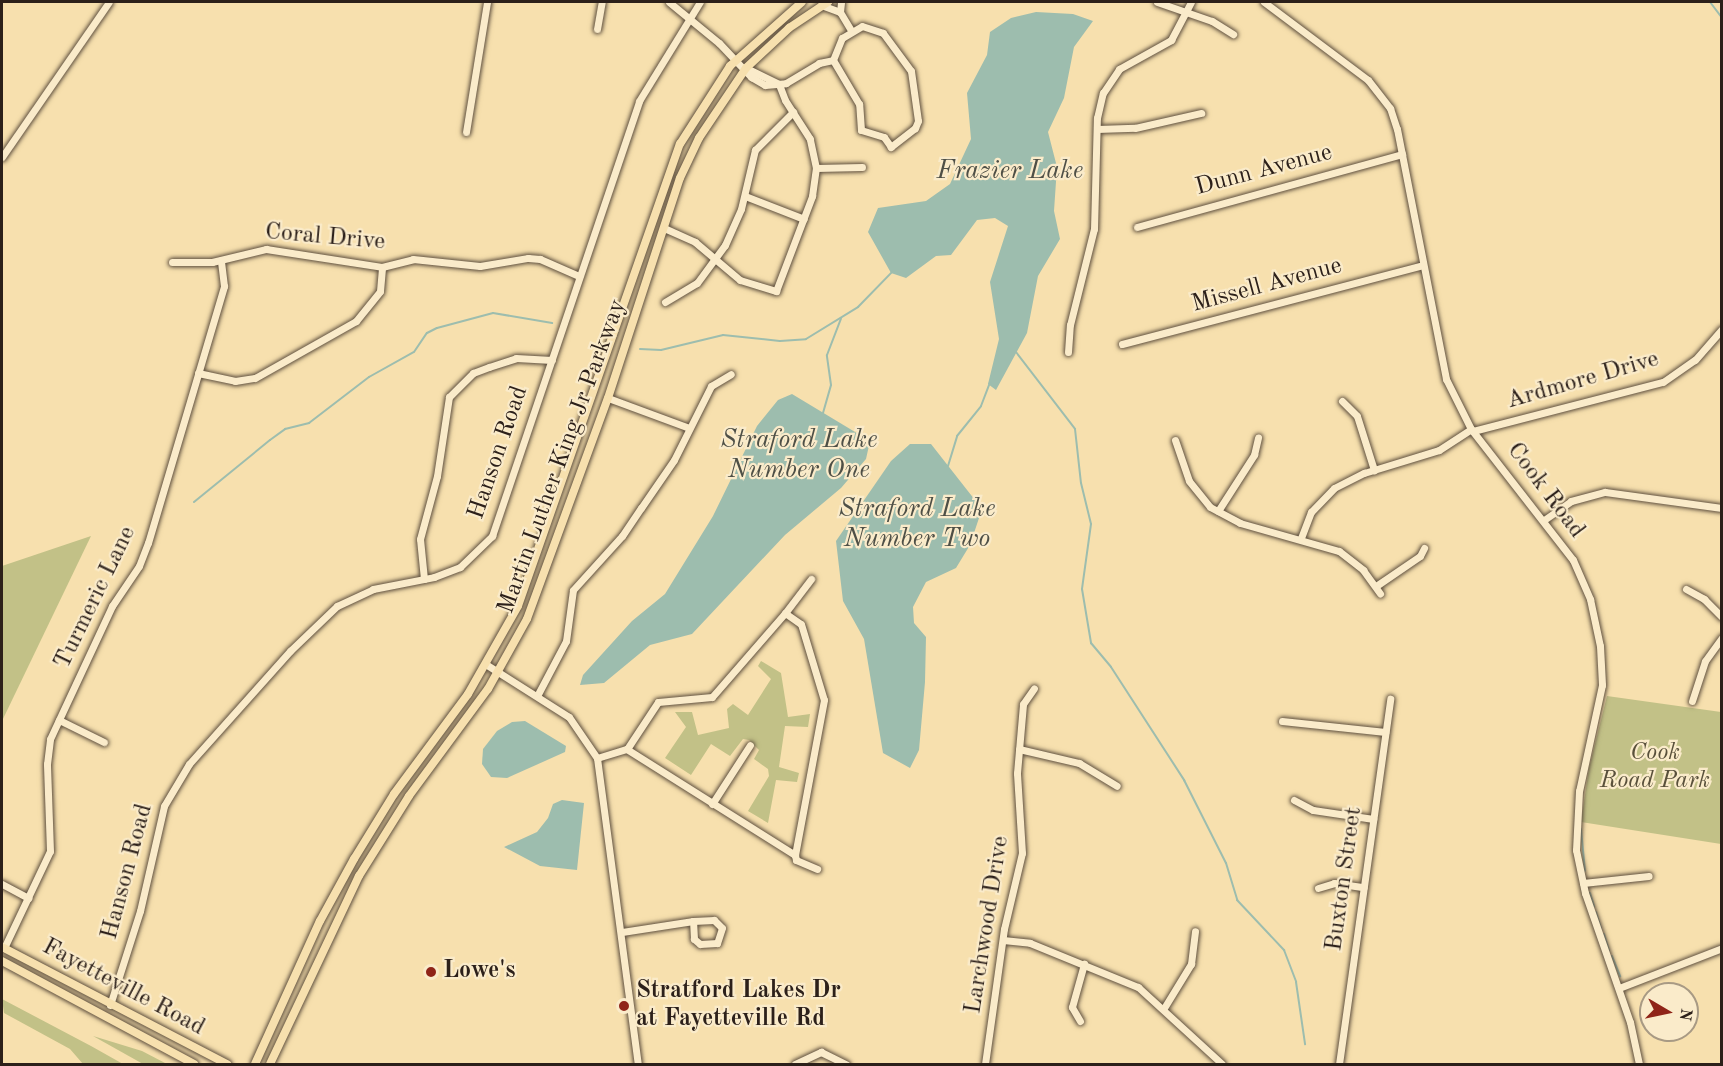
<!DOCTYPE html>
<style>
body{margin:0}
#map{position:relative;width:1723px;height:1066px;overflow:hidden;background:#f7e0ae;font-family:"Old Standard TT",serif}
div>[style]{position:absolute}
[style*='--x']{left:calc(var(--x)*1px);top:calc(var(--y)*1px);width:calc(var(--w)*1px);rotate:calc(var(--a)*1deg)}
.green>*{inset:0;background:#c2c187}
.water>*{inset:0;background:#9dbdae}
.stream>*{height:2px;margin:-1px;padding:0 1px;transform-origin:1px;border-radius:1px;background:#9dbdae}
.roads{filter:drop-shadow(0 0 2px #5f503f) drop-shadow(0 0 2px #5f503f)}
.minor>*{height:7px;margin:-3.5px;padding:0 3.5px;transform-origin:3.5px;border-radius:3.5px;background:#faebca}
.major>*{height:8px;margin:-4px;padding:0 4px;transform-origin:4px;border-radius:4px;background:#f7e0ae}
.dots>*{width:16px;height:16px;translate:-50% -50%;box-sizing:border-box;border:3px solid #faebca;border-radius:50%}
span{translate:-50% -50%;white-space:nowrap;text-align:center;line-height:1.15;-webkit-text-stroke:4.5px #faebca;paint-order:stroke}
.street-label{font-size:24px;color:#2c201a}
.park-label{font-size:24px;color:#59503b;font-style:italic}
.poi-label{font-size:24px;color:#2c201a;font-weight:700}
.left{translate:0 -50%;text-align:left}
.water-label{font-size:26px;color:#4e4f46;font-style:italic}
.frame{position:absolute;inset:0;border:3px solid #2c201a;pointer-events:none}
.north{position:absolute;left:1639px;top:982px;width:60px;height:60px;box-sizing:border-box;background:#faebca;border:2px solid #a89a84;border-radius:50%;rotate:99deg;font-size:16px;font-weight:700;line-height:24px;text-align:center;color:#2c201a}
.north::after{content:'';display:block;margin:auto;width:21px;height:27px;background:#8f2418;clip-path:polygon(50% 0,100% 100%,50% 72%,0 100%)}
</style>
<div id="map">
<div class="green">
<i style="clip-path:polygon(91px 536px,2px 721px,2px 566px)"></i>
<i style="clip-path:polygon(761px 661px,781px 673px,788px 717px,810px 714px,808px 727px,785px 726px,779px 767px,799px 773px,797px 782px,776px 780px,768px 823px,748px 811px,769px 776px,768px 769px,754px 759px,759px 750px,749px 740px,743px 739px,730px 756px,711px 744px,691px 775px,665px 758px,686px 727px,675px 712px,692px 712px,698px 735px,729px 728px,727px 709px,733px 704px,748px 715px,771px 679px,758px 666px)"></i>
<i style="clip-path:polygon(1607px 696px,1721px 712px,1721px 844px,1581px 822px,1589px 768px)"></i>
<i style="clip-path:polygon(2px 999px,91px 1046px,123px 1064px,83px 1064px,70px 1049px,4px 1013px)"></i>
<i style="clip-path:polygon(93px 1036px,142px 1051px,167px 1064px,143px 1064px)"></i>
</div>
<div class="water">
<i style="clip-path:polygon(1036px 12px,1073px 14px,1093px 21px,1074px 47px,1064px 98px,1048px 132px,1057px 167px,1054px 211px,1060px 239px,1038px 276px,1027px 333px,996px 390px,988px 384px,999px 339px,990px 282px,1008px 226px,995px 218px,977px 220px,951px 255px,936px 256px,906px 278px,891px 273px,868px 232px,878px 208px,926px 201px,950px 184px,971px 139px,967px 93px,987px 55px,990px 32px,1011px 18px)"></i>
<i style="clip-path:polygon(792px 394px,870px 441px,866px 459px,841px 488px,785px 535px,692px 634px,650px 645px,604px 683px,580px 685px,583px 675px,632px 621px,665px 594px,713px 516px,757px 426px,778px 400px)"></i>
<i style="clip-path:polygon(910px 444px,931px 444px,982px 509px,970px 545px,956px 568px,926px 582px,913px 607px,914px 623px,926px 637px,925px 682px,919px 750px,910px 768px,883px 753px,864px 639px,843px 601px,836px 541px,891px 461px)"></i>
<i style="clip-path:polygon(525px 721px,566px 746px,565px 752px,507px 778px,491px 777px,482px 764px,483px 749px,497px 731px,512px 722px)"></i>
<i style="clip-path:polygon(562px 800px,584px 803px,577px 870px,540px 866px,504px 847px,537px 832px,548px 818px,553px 804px)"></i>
</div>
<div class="stream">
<i style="--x:1710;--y:2;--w:20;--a:53"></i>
<i style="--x:640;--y:349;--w:21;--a:3"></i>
<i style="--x:661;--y:350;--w:64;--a:-13.6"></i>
<i style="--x:723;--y:335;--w:57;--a:6"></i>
<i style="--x:780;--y:341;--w:26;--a:-4"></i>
<i style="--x:806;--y:339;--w:61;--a:-31.6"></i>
<i style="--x:858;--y:307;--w:49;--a:-45.8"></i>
<i style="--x:1016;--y:352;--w:97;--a:52.5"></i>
<i style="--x:1075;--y:429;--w:54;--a:83.7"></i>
<i style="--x:1081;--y:483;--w:42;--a:76.3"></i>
<i style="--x:1091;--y:524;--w:66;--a:97.9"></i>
<i style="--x:1082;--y:589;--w:55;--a:80.5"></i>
<i style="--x:1091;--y:643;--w:31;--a:50"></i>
<i style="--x:1111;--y:667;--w:135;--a:57.1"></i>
<i style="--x:1184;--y:780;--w:93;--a:63.2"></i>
<i style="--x:1226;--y:863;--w:39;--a:73"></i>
<i style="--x:1237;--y:900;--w:69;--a:46.8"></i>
<i style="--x:1284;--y:950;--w:34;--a:69"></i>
<i style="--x:1296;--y:982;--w:63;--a:81.7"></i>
<i style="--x:823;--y:413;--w:29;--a:-74"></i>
<i style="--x:831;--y:385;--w:30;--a:-98"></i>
<i style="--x:827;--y:355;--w:39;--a:-69"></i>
<i style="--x:948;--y:466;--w:31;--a:-73"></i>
<i style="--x:957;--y:436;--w:38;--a:-51"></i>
<i style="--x:981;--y:406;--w:26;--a:-69"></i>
<i style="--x:194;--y:502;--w:98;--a:-39.2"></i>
<i style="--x:270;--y:440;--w:19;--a:-36"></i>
<i style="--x:285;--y:429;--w:25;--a:-14"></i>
<i style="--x:309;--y:423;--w:76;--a:-37.5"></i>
<i style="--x:369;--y:377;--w:51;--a:-29.1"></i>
<i style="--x:414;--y:352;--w:23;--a:-56"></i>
<i style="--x:427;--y:333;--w:11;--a:-27"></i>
<i style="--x:437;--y:328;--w:58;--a:-15"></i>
<i style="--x:493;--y:313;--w:60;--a:9.6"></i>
<i style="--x:1581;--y:829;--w:42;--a:84.6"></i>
<i style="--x:1590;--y:893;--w:14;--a:73"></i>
<i style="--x:1596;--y:912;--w:17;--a:73"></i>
<i style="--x:1604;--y:934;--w:17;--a:73"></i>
<i style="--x:1612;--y:956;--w:22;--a:68"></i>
</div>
<div class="roads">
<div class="minor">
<i style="--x:669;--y:2;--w:65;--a:39.4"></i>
<i style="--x:719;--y:43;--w:47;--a:46.7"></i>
<i style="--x:751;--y:77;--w:16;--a:30"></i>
<i style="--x:765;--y:85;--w:21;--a:-5"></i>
<i style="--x:786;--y:83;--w:39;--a:-31"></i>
<i style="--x:819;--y:63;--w:14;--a:-12"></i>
<i style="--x:1157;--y:2;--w:58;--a:19.1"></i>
<i style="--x:1212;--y:21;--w:25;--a:32"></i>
<i style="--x:1264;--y:2;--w:130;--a:36.9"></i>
<i style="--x:1368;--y:80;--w:36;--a:52"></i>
<i style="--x:1390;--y:108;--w:22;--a:72"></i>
<i style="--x:1397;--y:129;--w:255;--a:78.9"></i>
<i style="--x:1446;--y:379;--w:56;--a:63.4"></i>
<i style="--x:1471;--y:429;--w:166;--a:52.1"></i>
<i style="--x:1573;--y:560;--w:43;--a:66.4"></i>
<i style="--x:1590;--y:599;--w:48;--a:78"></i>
<i style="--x:1600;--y:646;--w:39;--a:87"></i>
<i style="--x:1602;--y:685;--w:108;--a:102.2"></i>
<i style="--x:1579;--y:791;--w:59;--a:92.9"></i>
<i style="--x:1576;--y:850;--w:44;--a:78.2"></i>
<i style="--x:1585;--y:893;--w:137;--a:70.8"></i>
<i style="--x:1630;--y:1022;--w:43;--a:77.9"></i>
<i style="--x:821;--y:5;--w:20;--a:20"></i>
<i style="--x:840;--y:12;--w:21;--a:59"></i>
<i style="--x:840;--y:12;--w:10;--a:-84"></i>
<i style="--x:862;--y:26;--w:22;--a:18"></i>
<i style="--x:883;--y:33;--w:47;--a:53.6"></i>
<i style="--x:911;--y:71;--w:50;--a:82"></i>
<i style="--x:918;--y:121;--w:8;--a:113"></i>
<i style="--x:915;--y:128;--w:31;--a:142"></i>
<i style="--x:891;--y:147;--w:12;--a:-125"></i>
<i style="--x:884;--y:137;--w:24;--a:-163"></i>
<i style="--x:861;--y:130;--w:26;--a:-94"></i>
<i style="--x:859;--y:104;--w:51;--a:-120.6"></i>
<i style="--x:833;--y:60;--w:24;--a:-68"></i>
<i style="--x:842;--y:38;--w:23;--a:-31"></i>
<i style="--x:597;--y:29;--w:27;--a:-80"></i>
<i style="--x:746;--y:68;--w:37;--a:26"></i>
<i style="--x:1097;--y:129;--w:38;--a:-2"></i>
<i style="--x:1135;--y:128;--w:68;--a:-12.8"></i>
<i style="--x:466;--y:132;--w:132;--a:-80.8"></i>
<i style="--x:2;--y:157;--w:188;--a:-55.4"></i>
<i style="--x:816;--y:168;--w:46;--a:-1.2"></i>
<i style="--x:745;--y:196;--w:63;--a:21.3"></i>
<i style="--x:1137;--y:227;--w:275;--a:-15.4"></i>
<i style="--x:664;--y:228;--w:34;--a:24"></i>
<i style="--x:695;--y:242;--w:59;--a:40.2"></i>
<i style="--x:740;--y:280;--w:38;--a:17"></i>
<i style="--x:776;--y:291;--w:102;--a:-69.2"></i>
<i style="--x:812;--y:196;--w:28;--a:-82"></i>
<i style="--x:816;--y:168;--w:30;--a:-102"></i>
<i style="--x:810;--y:139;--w:46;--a:-122.7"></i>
<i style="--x:785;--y:100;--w:17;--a:-111"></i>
<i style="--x:172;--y:262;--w:40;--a:0"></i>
<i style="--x:212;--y:262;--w:56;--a:-13.5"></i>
<i style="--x:266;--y:249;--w:117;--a:8.8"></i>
<i style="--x:382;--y:267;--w:32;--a:-14"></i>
<i style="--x:413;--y:259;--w:67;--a:6"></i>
<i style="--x:480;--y:266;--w:49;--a:-9.5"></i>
<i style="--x:528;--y:258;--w:12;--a:5"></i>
<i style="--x:540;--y:259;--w:43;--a:23.6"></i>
<i style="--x:665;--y:302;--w:37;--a:-31"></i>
<i style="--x:697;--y:283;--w:47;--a:-53.6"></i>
<i style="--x:725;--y:245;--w:39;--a:-66"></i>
<i style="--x:741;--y:209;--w:61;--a:-76.7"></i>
<i style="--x:755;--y:150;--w:54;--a:-45"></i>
<i style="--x:1122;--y:344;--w:311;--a:-14.7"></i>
<i style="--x:1068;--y:352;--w:27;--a:-86"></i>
<i style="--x:1070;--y:325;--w:99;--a:-76"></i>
<i style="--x:1094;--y:229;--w:111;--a:-88.5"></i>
<i style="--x:1097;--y:118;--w:26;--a:-77"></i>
<i style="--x:1103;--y:93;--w:29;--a:-56"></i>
<i style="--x:1119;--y:69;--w:60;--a:-29.1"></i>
<i style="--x:1171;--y:40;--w:43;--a:-62.2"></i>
<i style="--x:198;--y:373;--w:38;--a:12"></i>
<i style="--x:235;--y:381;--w:20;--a:-9"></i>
<i style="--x:255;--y:378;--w:116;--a:-29.4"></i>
<i style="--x:356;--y:321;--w:38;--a:-51"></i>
<i style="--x:380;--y:291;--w:24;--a:-85"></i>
<i style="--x:608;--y:398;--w:86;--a:20.3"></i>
<i style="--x:1342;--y:401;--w:21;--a:45"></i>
<i style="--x:1357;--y:416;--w:57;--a:72.5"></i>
<i style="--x:1473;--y:431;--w:196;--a:-14.5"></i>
<i style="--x:1663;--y:382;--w:39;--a:-35"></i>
<i style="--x:1695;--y:360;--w:41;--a:-48.9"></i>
<i style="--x:1175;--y:440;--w:43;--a:71.1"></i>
<i style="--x:1189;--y:481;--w:33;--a:51"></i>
<i style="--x:1210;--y:507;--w:34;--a:28"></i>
<i style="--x:1240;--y:523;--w:103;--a:15.8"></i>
<i style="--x:1339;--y:551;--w:31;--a:38"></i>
<i style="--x:1363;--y:570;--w:29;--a:54"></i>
<i style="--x:1218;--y:511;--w:67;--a:-57.3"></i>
<i style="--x:1254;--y:455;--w:18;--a:-77"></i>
<i style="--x:1544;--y:520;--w:33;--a:-35"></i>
<i style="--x:1571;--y:501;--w:35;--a:-15"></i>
<i style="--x:1605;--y:492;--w:118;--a:7.8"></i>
<i style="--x:1301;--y:538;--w:28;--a:-69"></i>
<i style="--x:1311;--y:512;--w:33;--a:-46"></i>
<i style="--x:1334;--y:488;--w:34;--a:-27"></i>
<i style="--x:1364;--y:473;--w:78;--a:-17"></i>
<i style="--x:1439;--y:450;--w:38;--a:-33"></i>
<i style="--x:424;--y:579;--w:40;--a:-95.7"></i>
<i style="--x:420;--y:539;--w:65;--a:-74.9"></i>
<i style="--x:437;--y:476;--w:80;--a:-81.4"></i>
<i style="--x:449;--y:397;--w:34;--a:-45"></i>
<i style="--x:473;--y:373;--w:17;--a:-21"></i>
<i style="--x:489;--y:367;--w:28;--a:-18"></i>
<i style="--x:516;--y:358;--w:36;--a:3"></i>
<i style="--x:1376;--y:586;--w:53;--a:-34.3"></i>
<i style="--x:1420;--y:556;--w:9;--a:-63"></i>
<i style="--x:1686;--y:589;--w:21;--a:29"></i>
<i style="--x:1704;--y:599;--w:25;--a:45"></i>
<i style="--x:785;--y:613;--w:43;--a:-52.6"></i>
<i style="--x:487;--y:665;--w:97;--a:32.4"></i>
<i style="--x:569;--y:717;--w:50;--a:55.7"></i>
<i style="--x:597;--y:758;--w:309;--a:82.4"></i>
<i style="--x:537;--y:696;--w:62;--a:-62.2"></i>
<i style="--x:566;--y:641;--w:51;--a:-82.2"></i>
<i style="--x:573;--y:590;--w:73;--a:-47.8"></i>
<i style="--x:622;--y:536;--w:34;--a:-56"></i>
<i style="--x:641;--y:508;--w:58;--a:-55.5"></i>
<i style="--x:674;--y:460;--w:83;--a:-63.4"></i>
<i style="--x:711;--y:386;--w:23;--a:-31"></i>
<i style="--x:1692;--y:701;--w:42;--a:-72"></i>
<i style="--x:1705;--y:661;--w:29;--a:-54"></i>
<i style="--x:59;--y:720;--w:50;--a:26.1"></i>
<i style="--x:1282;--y:721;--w:104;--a:6.1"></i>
<i style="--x:1019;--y:749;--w:62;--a:13.1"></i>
<i style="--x:1079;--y:763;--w:44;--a:31.2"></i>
<i style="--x:597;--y:758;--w:31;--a:-17"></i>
<i style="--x:627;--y:749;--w:56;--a:-56.6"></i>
<i style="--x:658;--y:702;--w:54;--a:-5.3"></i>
<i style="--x:712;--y:697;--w:111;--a:-49"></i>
<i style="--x:785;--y:613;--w:19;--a:35"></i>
<i style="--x:801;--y:624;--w:79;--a:73.2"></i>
<i style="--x:824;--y:700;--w:158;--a:100.6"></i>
<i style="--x:795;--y:855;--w:199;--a:-147.8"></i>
<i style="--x:1294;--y:800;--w:21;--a:28"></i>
<i style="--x:1313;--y:810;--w:61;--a:8.5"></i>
<i style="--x:712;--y:804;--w:70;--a:-57.2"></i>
<i style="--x:795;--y:855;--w:5;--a:79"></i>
<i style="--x:796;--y:860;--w:23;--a:23"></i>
<i style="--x:1583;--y:883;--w:66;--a:-6.1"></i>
<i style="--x:2;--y:884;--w:30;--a:28"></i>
<i style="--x:1318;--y:888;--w:17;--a:-17"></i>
<i style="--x:1334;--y:883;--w:30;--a:8"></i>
<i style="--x:622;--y:932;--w:72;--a:-8.8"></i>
<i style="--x:693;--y:921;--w:21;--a:-3"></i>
<i style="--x:714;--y:920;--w:11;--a:45"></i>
<i style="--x:722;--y:928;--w:16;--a:108"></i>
<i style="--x:717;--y:943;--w:17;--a:177"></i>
<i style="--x:700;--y:944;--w:8;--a:-140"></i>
<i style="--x:694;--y:939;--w:18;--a:-93"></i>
<i style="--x:1003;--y:940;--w:27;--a:6"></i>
<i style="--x:1030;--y:943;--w:117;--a:22.2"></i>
<i style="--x:1138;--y:987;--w:114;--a:42.5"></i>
<i style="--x:4;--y:948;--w:107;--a:-64.6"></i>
<i style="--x:50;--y:851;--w:87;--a:-92"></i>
<i style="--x:47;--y:764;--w:25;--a:-83"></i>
<i style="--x:50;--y:739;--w:147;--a:-65"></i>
<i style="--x:112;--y:606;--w:48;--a:-56"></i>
<i style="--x:139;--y:566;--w:25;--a:-69"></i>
<i style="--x:148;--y:543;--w:268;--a:-73.5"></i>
<i style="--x:224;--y:286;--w:26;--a:-97"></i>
<i style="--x:1619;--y:988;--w:110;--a:-21.2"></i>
<i style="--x:110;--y:1005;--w:99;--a:-72.3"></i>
<i style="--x:140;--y:911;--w:108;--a:-77.1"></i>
<i style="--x:164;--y:806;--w:49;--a:-59.2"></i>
<i style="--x:189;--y:764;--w:152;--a:-48.2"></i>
<i style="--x:290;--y:651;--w:65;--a:-43.8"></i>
<i style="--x:337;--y:606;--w:40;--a:-25"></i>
<i style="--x:373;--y:589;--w:62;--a:-11.1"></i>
<i style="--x:434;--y:577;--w:28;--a:-21"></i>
<i style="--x:460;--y:567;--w:45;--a:-44.1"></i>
<i style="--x:492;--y:536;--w:459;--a:-71.3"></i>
<i style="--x:639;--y:101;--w:116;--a:-58.4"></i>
<i style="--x:1164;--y:1008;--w:52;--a:-58.5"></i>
<i style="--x:1191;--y:964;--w:33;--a:-83"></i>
<i style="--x:1080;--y:1021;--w:16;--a:-120"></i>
<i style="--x:1072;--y:1007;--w:45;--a:-74.4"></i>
<i style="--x:795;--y:1064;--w:29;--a:-25"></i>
<i style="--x:821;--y:1052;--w:28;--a:26"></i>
<i style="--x:985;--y:1064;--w:136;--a:-82"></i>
<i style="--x:1004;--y:929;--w:78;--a:-76.7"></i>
<i style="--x:1022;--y:853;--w:80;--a:-93.6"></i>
<i style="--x:1017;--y:773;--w:69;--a:-85"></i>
<i style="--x:1023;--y:704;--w:19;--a:-55"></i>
<i style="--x:1339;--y:1064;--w:369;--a:-82"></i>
</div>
<div class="major">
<i style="--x:2;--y:947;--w:254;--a:27.5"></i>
<i style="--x:2;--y:961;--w:218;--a:28.2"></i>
<i style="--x:255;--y:1064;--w:157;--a:-65.6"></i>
<i style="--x:320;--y:921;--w:71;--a:-61.3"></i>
<i style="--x:354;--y:859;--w:76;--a:-58.4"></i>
<i style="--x:394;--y:794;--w:124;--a:-53.5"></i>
<i style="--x:468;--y:694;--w:101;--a:-60.4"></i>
<i style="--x:518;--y:606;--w:490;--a:-70.7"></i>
<i style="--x:680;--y:144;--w:93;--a:-57.3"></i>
<i style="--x:730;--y:66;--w:96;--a:-41.6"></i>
<i style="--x:270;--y:1064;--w:208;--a:-64.7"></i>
<i style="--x:359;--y:876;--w:94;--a:-58"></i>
<i style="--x:409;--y:796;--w:133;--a:-53.6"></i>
<i style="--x:488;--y:689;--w:80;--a:-60.9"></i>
<i style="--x:527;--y:619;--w:235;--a:-69.9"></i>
<i style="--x:608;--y:398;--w:231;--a:-71.9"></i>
<i style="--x:680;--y:178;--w:44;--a:-64.6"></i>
<i style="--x:699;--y:138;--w:84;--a:-56.1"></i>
<i style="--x:746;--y:68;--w:59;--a:-42.9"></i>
<i style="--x:789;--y:28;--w:47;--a:-33.7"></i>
</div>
</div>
<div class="dots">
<i style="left:431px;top:972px;background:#8f2418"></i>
<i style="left:624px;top:1006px;background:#8f2418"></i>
</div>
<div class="street-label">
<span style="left:1264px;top:171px;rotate:-15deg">Dunn Avenue</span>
<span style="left:325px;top:238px;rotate:5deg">Coral Drive</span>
<span style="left:1267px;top:286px;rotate:-15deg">Missell Avenue</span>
<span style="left:1583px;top:381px;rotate:-16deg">Ardmore Drive</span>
<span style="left:499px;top:453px;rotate:-71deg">Hanson Road</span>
<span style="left:563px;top:457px;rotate:-70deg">Martin Luther King Jr Parkway</span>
<span style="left:1545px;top:491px;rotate:53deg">Cook Road</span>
<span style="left:96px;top:598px;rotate:-64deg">Turmeric Lane</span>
<span style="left:128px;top:872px;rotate:-75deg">Hanson Road</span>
<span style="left:1345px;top:879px;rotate:-82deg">Buxton Street</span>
<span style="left:988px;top:925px;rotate:-81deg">Larchwood Drive</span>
<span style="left:123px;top:988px;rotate:28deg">Fayetteville Road</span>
</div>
<div class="park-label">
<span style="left:1655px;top:768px">Cook<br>Road Park</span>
</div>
<div class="poi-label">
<span class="left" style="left:443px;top:972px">Lowe's</span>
<span class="left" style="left:636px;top:1006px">Stratford Lakes Dr<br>at Fayetteville Rd</span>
</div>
<div class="water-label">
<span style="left:1010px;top:172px">Frazier Lake</span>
<span style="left:799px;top:456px">Straford Lake<br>Number One</span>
<span style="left:917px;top:525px">Straford Lake<br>Number Two</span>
</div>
<div class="frame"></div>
<div class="north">N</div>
</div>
